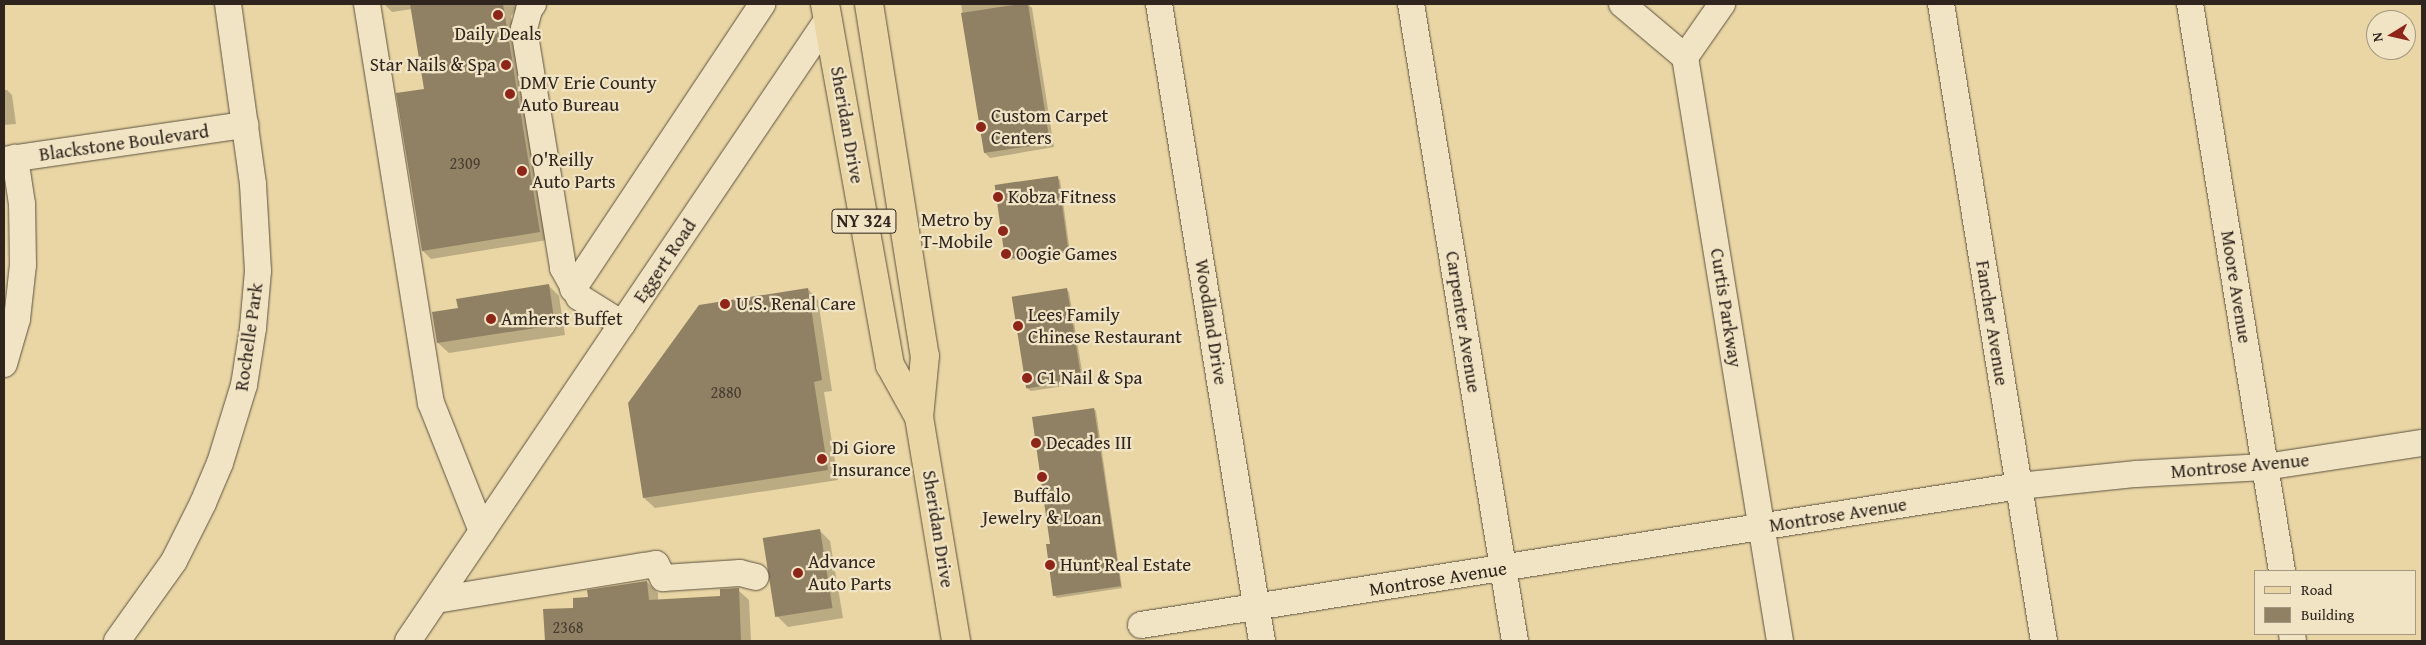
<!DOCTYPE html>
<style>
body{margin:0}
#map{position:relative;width:2426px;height:645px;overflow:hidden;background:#e9d6a4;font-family:"Gentium Book Plus",serif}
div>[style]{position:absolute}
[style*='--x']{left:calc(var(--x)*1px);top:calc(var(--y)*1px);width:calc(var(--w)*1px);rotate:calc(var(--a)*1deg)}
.shadow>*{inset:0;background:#0003}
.building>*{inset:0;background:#908164;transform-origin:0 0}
.roads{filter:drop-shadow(0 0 1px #5e5140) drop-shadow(0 0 1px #5e5140)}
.minor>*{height:26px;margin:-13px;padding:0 13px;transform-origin:13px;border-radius:13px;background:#f1e4c4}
.major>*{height:28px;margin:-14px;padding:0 14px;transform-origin:14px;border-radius:14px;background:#e9d6a4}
.dots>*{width:14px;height:14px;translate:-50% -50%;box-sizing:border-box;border:2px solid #f1e4c4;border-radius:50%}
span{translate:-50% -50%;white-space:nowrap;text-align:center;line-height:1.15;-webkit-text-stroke:4.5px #f1e4c4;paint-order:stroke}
.number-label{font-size:16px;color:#473c30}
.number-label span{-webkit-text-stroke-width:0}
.shield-label span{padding:1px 4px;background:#f1e4c4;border:1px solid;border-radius:4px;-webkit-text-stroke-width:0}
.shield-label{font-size:18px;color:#2f251e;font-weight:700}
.poi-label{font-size:19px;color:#2f251e}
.right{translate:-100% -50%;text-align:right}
.left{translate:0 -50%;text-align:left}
.street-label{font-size:19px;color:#2f251e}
.frame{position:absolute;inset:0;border:5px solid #2f251e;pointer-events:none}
.legend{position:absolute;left:2254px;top:570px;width:162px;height:65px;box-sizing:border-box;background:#f1e4c4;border:1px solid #a39882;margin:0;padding:6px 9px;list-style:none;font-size:15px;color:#2f251e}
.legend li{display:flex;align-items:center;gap:10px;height:25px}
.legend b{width:25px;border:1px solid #a39882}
.north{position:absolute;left:2366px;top:10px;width:50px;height:50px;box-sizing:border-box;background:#f1e4c4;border:1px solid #a39882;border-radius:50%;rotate:261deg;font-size:14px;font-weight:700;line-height:20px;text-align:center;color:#2f251e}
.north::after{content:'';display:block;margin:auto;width:18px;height:22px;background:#8f2418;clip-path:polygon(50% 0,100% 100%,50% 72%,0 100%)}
</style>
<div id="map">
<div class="shadow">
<i style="clip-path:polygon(384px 4px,520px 4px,511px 16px,547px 240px,431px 259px,423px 251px,426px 90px,412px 9px,392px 12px)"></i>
<i style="clip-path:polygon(961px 4px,1011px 4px,1011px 6px,1028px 4px,1032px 8px,1054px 147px,990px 158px,985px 153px)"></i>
<i style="clip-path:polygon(4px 90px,7px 90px,12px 95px,16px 124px,4px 125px)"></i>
<i style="clip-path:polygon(1057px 178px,1060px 180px,1070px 252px,1009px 260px,1007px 258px)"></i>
<i style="clip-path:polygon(548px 285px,559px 296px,565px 335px,449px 353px,438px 343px,459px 309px)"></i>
<i style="clip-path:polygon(808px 289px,818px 300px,832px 391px,824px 392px,838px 480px,655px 508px,644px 498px)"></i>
<i style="clip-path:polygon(1067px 290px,1069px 292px,1084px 383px,1031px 391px,1028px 389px,1013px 298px)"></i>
<i style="clip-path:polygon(1094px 409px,1096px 411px,1122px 588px,1057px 598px,1054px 595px)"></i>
<i style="clip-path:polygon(820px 531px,830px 541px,843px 618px,788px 627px,777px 616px)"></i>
<i style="clip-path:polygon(647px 582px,658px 593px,658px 601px,721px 597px,738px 590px,749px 600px,751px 641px,546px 641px,544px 611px,574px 609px,589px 598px)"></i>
</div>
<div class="building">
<i style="clip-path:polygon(410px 4px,503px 4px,540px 232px,422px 251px,396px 93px,424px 89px)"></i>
<i style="clip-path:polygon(1019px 4px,1028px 4px,1050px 143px,984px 153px,961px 13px)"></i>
<i style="left:1058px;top:176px;width:75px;height:64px;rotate:82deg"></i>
<i style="clip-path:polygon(549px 284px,555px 325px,437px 343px,432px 312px,458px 308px,456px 299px)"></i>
<i style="clip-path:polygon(808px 288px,822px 380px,814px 382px,828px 470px,643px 498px,628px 403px,699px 305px)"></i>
<i style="left:1067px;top:288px;width:93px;height:56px;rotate:81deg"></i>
<i style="clip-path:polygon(1094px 408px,1121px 586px,1053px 596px,1046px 544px,1050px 544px,1032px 417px)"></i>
<i style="left:820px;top:529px;width:80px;height:58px;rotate:81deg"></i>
<i style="clip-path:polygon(647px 581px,649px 600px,720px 596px,720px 589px,739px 588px,741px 641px,545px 641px,543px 609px,573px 608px,573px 598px,588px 597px,587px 590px)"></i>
</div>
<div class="roads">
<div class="minor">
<i style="--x:367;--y:4;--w:404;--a:80.9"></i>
<i style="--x:431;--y:403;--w:138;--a:68.3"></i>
<i style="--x:533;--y:4;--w:7;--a:124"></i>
<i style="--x:529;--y:10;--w:20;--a:105"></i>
<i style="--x:524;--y:29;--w:242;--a:80.7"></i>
<i style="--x:563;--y:268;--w:33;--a:61"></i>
<i style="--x:579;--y:297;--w:51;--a:32.1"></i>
<i style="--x:1159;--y:4;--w:645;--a:80.82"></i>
<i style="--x:1411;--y:4;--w:645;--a:80.73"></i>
<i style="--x:1622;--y:4;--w:82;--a:40.1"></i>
<i style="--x:1685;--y:57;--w:592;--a:80.76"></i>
<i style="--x:1941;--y:4;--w:645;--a:80.82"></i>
<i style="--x:2190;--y:4;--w:574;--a:80.78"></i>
<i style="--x:1685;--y:57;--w:65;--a:-55.1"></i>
<i style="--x:4;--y:160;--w:244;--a:-8.3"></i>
<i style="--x:573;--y:289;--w:342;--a:-56.4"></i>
<i style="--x:4;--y:364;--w:47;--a:-73.9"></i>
<i style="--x:17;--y:319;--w:54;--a:-83.7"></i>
<i style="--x:23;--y:265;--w:61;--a:-90.9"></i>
<i style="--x:22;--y:204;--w:47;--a:-98.7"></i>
<i style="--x:436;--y:600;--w:223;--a:-9.3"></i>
<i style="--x:656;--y:564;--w:16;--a:63"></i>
<i style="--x:663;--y:578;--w:77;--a:-3.7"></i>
<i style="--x:740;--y:573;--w:16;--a:14"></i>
<i style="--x:1141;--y:625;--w:889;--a:-9"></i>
<i style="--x:2019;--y:486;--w:118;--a:-5.9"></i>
<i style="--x:2136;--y:474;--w:129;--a:-3.1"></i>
<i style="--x:2265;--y:467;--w:159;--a:-8.7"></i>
<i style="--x:2292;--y:634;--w:7;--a:82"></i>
<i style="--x:117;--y:641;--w:98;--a:-54.5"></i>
<i style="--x:174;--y:561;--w:65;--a:-63.4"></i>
<i style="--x:203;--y:503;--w:43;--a:-67"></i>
<i style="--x:220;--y:463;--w:82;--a:-72.9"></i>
<i style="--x:244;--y:385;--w:58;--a:-81"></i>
<i style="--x:253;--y:328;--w:57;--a:-85"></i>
<i style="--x:258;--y:271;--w:87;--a:-93.3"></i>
<i style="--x:253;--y:184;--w:182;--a:-97.9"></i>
<i style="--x:408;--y:641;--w:751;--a:-55.97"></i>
</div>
<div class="major">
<i style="--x:825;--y:4;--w:367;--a:79.8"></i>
<i style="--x:890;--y:365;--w:60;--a:60.9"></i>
<i style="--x:869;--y:4;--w:356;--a:81"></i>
<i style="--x:925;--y:356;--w:61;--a:95.6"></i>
<i style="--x:919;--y:417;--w:227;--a:80.6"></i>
</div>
</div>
<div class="dots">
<i style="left:498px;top:15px;background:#8f2418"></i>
<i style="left:506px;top:65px;background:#8f2418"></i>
<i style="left:510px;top:94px;background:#8f2418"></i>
<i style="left:981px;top:127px;background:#8f2418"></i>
<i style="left:522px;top:171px;background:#8f2418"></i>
<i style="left:998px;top:197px;background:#8f2418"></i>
<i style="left:1003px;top:231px;background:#8f2418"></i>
<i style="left:1006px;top:254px;background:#8f2418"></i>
<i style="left:725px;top:304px;background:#8f2418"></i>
<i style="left:491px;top:319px;background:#8f2418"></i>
<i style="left:1018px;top:326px;background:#8f2418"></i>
<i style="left:1027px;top:378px;background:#8f2418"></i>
<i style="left:1036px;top:443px;background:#8f2418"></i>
<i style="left:822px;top:459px;background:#8f2418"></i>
<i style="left:1042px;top:477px;background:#8f2418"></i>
<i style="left:1050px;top:565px;background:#8f2418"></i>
<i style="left:798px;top:573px;background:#8f2418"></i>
</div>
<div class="number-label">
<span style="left:465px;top:163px">2309</span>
<span style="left:726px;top:392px">2880</span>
<span style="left:568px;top:627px">2368</span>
</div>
<div class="shield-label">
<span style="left:864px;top:221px">NY 324</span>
</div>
<div class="poi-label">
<span style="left:498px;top:34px">Daily Deals</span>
<span class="right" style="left:496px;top:65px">Star Nails &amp; Spa</span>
<span class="left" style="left:520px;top:94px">DMV Erie County<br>Auto Bureau</span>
<span class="left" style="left:991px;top:127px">Custom Carpet<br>Centers</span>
<span class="left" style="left:532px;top:171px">O'Reilly<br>Auto Parts</span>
<span class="left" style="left:1008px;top:197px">Kobza Fitness</span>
<span class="right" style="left:993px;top:231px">Metro by<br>T-Mobile</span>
<span class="left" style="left:1016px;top:254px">Oogie Games</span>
<span class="left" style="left:736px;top:304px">U.S. Renal Care</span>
<span class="left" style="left:1028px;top:326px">Lees Family<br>Chinese Restaurant</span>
<span class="left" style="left:501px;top:319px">Amherst Buffet</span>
<span class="left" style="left:1037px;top:378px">C1 Nail &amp; Spa</span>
<span class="left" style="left:1046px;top:443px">Decades III</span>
<span class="left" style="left:832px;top:459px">Di Giore<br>Insurance</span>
<span style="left:1042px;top:507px">Buffalo<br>Jewelry &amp; Loan</span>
<span class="left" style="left:808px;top:573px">Advance<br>Auto Parts</span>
<span class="left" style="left:1060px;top:565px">Hunt Real Estate</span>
</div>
<div class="street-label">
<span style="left:847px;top:125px;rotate:80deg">Sheridan Drive</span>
<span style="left:124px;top:143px;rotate:-8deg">Blackstone Boulevard</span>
<span style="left:665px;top:261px;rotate:-56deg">Eggert Road</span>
<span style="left:2236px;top:287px;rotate:81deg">Moore Avenue</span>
<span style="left:1726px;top:308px;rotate:81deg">Curtis Parkway</span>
<span style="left:1211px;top:322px;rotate:81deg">Woodland Drive</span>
<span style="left:1463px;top:322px;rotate:81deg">Carpenter Avenue</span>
<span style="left:1992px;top:323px;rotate:81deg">Fancher Avenue</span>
<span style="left:249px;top:337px;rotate:-82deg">Rochelle Park</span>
<span style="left:2240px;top:466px;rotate:-5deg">Montrose Avenue</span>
<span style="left:1838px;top:515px;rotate:-9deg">Montrose Avenue</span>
<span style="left:938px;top:529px;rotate:81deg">Sheridan Drive</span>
<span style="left:1438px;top:579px;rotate:-9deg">Montrose Avenue</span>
</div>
<div class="frame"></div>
<ul class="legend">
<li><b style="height:6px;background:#e9d6a4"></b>Road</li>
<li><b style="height:14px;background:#908164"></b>Building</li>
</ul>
<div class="north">N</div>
</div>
